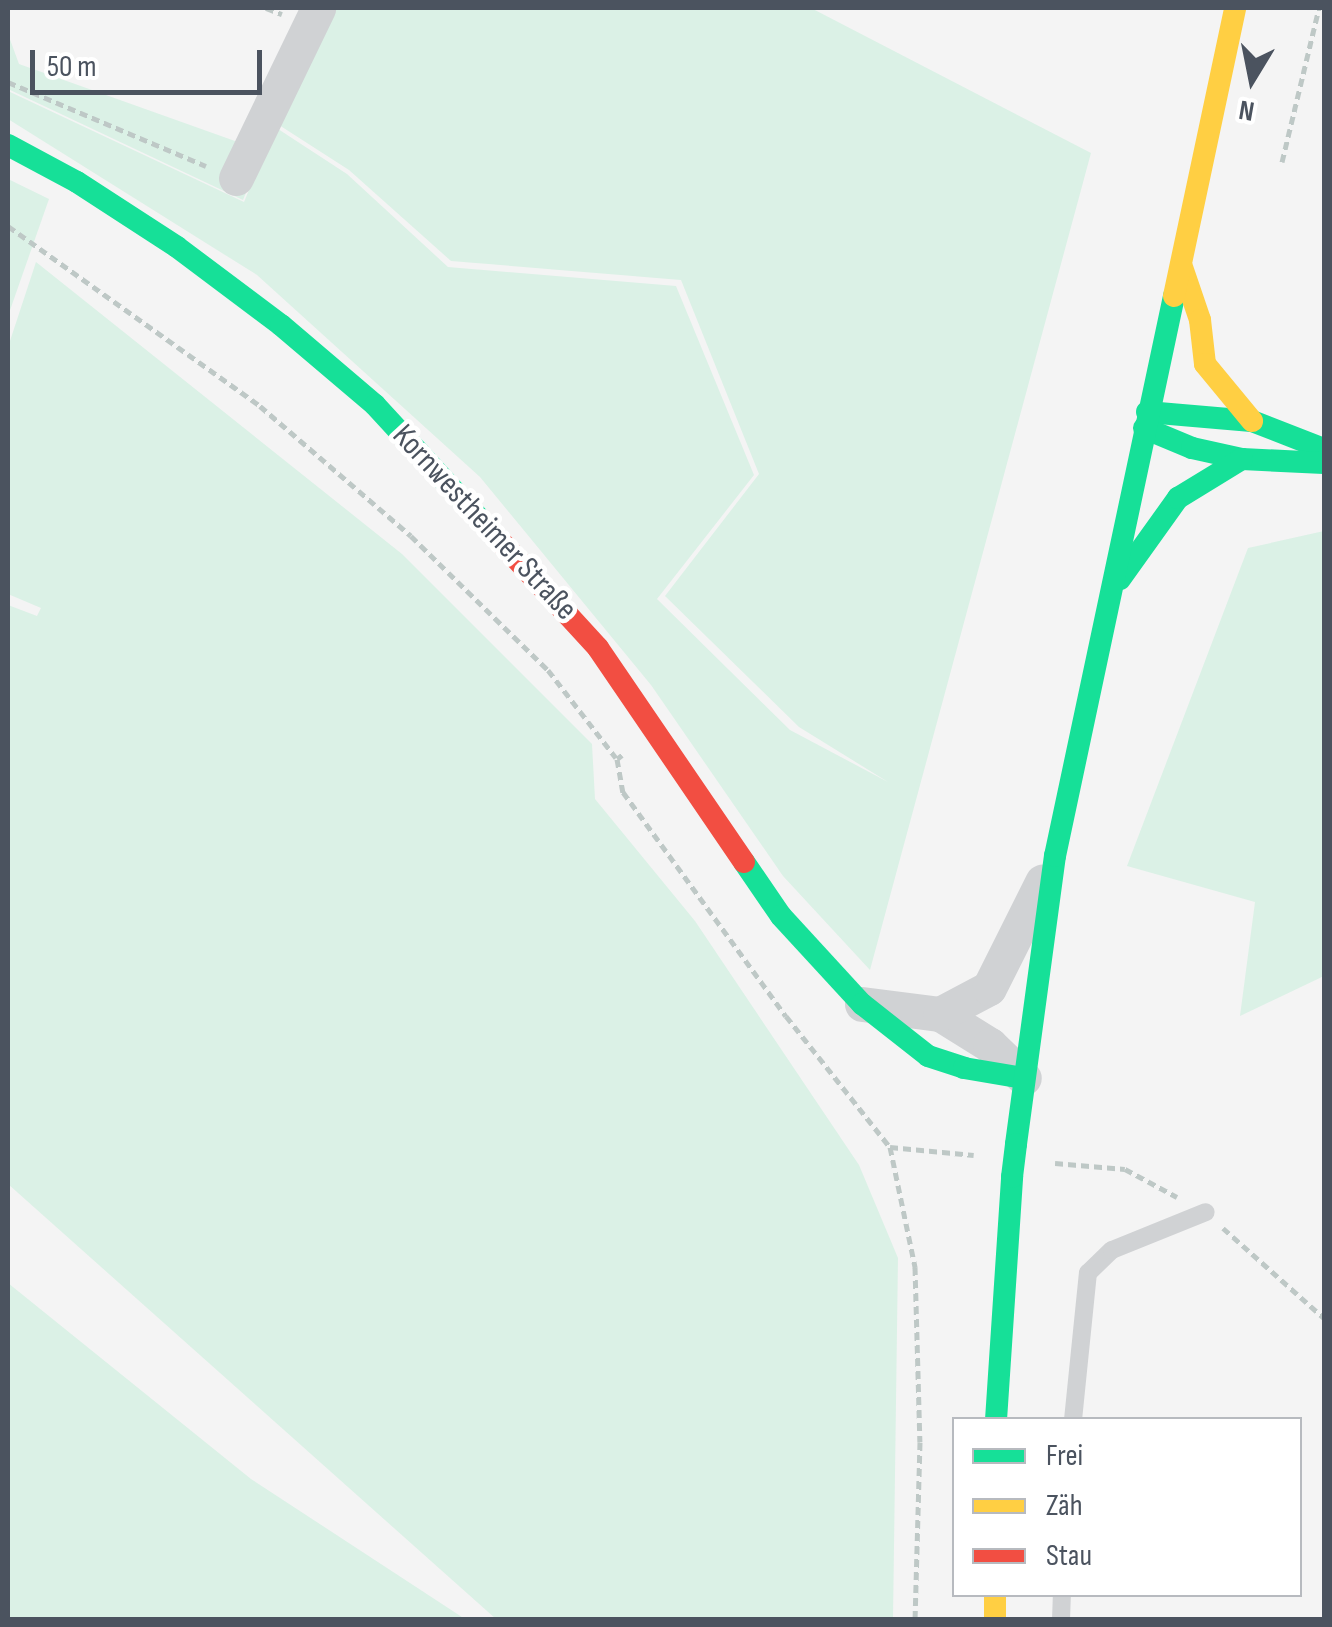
<!DOCTYPE html>
<meta charset="utf-8">
<style>
body{margin:0}
#map{position:relative;width:1332px;height:1627px;overflow:hidden;background:#f4f4f4;font-family:"Sofia Sans Condensed",sans-serif}
div>[style]{position:absolute}
[style*='--x']{left:calc(var(--x)*1px);top:calc(var(--y)*1px);width:calc(var(--w)*1px);rotate:calc(var(--a)*1deg)}
.green>*{inset:0;background:#dbf1e6}
.path>*{height:5px;margin-top:-2.5px;transform-origin:0;background:repeating-linear-gradient(90deg,#bec8c6 0 8px,transparent 0 13px)}
.lane>*{height:18px;margin:-9px;padding:0 9px;transform-origin:9px;border-radius:9px;background:#d0d2d4}
.street>*{height:35px;margin:-17.5px;padding:0 17.5px;transform-origin:17.5px;border-radius:17.5px;background:#d0d2d4}
.fast>*{height:22px;margin:-11px;padding:0 11px;transform-origin:11px;border-radius:11px;background:#16e098}
.slow>*{height:22px;margin:-11px;padding:0 11px;transform-origin:11px;border-radius:11px;background:#ffcf43}
.jam>*{height:22px;margin:-11px;padding:0 11px;transform-origin:11px;border-radius:11px;background:#f24e42}
.fast-bridge>*{height:22px;margin:-11px;padding:0 11px;transform-origin:11px;border-radius:11px;background:#16e098}
span{translate:-50% -50%;white-space:nowrap;text-align:center;line-height:1.15;-webkit-text-stroke:9px #fff;paint-order:stroke}
.street-label{font-size:32px;color:#4b535f}
.frame{position:absolute;inset:0;border:10px solid #4b535f;pointer-events:none}
.legend{position:absolute;left:952px;top:1417px;width:350px;height:180px;box-sizing:border-box;background:#fff;border:2px solid #b7babf;margin:0;padding:12px 18px;list-style:none;font-size:30px;color:#4b535f}
.legend li{display:flex;align-items:center;gap:20px;height:50px}
.legend b{width:50px;border:2px solid #b7babf}
.north{position:absolute;left:1202px;top:30px;width:100px;height:100px;-webkit-text-stroke:8px #fff;paint-order:stroke;rotate:190deg;font-size:28px;font-weight:700;line-height:40px;text-align:center;color:#4b535f}
.north::after{content:'';display:block;margin:auto;width:35px;height:45px;background:#4b535f;clip-path:polygon(50% 0,100% 100%,50% 72%,0 100%)}
.scale{position:absolute;left:30px;top:50px;width:232px;height:45px;box-sizing:border-box;border:5px solid #4b535f;border-top:0;padding-left:12px;font-size:30px;line-height:35px;white-space:nowrap;color:#4b535f;-webkit-text-stroke:8px #fff;paint-order:stroke}
</style>
<div id="map">
<div class="green">
<i style="clip-path:polygon(332px 8px,811px 8px,1091px 153px,870px 970px,783px 876px,651px 685px,480px 477px,257px 275px,8px 119px,8px 91px,244px 202px,275px 127px,347px 174px,448px 267px,676px 286px,754px 475px,657px 599px,790px 730px,888px 782px,799px 727px,665px 596px,759px 474px,681px 280px,451px 261px,349px 170px,279px 125px)"></i>
<i style="clip-path:polygon(8px 34px,19px 64px,263px 151px,243px 200px,8px 89px)"></i>
<i style="clip-path:polygon(8px 179px,49px 199px,8px 316px)"></i>
<i style="clip-path:polygon(36px 262px,402px 554px,592px 744px,595px 799px,695px 921px,859px 1165px,898px 1258px,893px 1619px,496px 1619px,8px 1184px,8px 605px,37px 616px,41px 608px,8px 594px,8px 347px)"></i>
<i style="clip-path:polygon(1324px 531px,1324px 976px,1240px 1016px,1255px 902px,1127px 866px,1248px 548px)"></i>
<i style="clip-path:polygon(8px 1283px,251px 1479px,465px 1619px,8px 1619px)"></i>
</div>
<div class="path">
<i style="--x:266;--y:8;--w:17;--a:21"></i>
<i style="--x:8;--y:82;--w:215;--a:23"></i>
<i style="--x:1282;--y:162;--w:158;--a:-76.5"></i>
<i style="--x:8;--y:226;--w:310;--a:35.5"></i>
<i style="--x:260;--y:406;--w:199;--a:40.7"></i>
<i style="--x:411;--y:536;--w:192;--a:44.4"></i>
<i style="--x:548;--y:670;--w:111;--a:52.3"></i>
<i style="--x:622;--y:755;--w:6;--a:141"></i>
<i style="--x:617;--y:759;--w:34;--a:80"></i>
<i style="--x:623;--y:792;--w:277;--a:54"></i>
<i style="--x:786;--y:1016;--w:167;--a:51.6"></i>
<i style="--x:890;--y:1147;--w:84;--a:5.4"></i>
<i style="--x:890;--y:1147;--w:123;--a:78.2"></i>
<i style="--x:915;--y:1267;--w:175;--a:88.4"></i>
<i style="--x:920;--y:1442;--w:178;--a:91.6"></i>
<i style="--x:1055;--y:1163;--w:70;--a:4.9"></i>
<i style="--x:1125;--y:1169;--w:59;--a:28.3"></i>
<i style="--x:1223;--y:1228;--w:135;--a:41.7"></i>
</div>
<div class="lane">
<i style="--x:1073;--y:1420;--w:148;--a:-84.2"></i>
<i style="--x:1088;--y:1273;--w:33;--a:-44"></i>
<i style="--x:1112;--y:1250;--w:101;--a:-22"></i>
<i style="--x:1061;--y:1620;--w:26;--a:-88"></i>
</div>
<div class="street">
<i style="--x:236;--y:178;--w:189;--a:-64.2"></i>
<i style="--x:862;--y:1004;--w:79;--a:7.3"></i>
<i style="--x:940;--y:1014;--w:59;--a:31.8"></i>
<i style="--x:990;--y:1045;--w:47;--a:44.1"></i>
<i style="--x:940;--y:1014;--w:55;--a:-28"></i>
<i style="--x:989;--y:988;--w:119;--a:-63.4"></i>
</div>
<div class="fast">
<i style="--x:8;--y:145;--w:78;--a:28.2"></i>
<i style="--x:77;--y:182;--w:119;--a:33"></i>
<i style="--x:177;--y:247;--w:130;--a:36.9"></i>
<i style="--x:281;--y:325;--w:123;--a:40.4"></i>
<i style="--x:375;--y:405;--w:186;--a:47.4"></i>
<i style="--x:1147;--y:412;--w:105;--a:4.9"></i>
<i style="--x:1252;--y:421;--w:77;--a:21.3"></i>
<i style="--x:1144;--y:428;--w:52;--a:22.6"></i>
<i style="--x:1192;--y:448;--w:51;--a:12.4"></i>
<i style="--x:1242;--y:459;--w:82;--a:2.8"></i>
<i style="--x:1120;--y:579;--w:100;--a:-54.4"></i>
<i style="--x:1178;--y:498;--w:75;--a:-31.4"></i>
<i style="--x:744;--y:862;--w:65;--a:55.6"></i>
<i style="--x:781;--y:916;--w:120;--a:47.4"></i>
<i style="--x:862;--y:1004;--w:84;--a:38.2"></i>
<i style="--x:928;--y:1056;--w:38;--a:18"></i>
<i style="--x:964;--y:1068;--w:61;--a:9.5"></i>
<i style="--x:1016;--y:1144;--w:291;--a:-82.3"></i>
<i style="--x:1055;--y:856;--w:573;--a:-78"></i>
<i style="--x:996;--y:1420;--w:244;--a:-86.2"></i>
</div>
<div class="slow">
<i style="--x:1182;--y:267;--w:56;--a:71.2"></i>
<i style="--x:1200;--y:320;--w:44;--a:83.5"></i>
<i style="--x:1205;--y:364;--w:74;--a:50.5"></i>
<i style="--x:1174;--y:296;--w:294;--a:-78"></i>
<i style="--x:995;--y:1594;--w:26;--a:90"></i>
</div>
<div class="jam">
<i style="--x:501;--y:542;--w:144;--a:47.5"></i>
<i style="--x:598;--y:648;--w:259;--a:55.7"></i>
</div>
<div class="fast-bridge">
<i style="--x:1012;--y:1177;--w:33;--a:-83"></i>
</div>
<div class="street-label">
<span style="left:484px;top:523px;rotate:47deg">Kornwestheimer Straße</span>
</div>
<div class="frame"></div>
<ul class="legend">
<li><b style="height:12px;background:#16e098"></b>Frei</li>
<li><b style="height:12px;background:#ffcf43"></b>Zäh</li>
<li><b style="height:12px;background:#f24e42"></b>Stau</li>
</ul>
<div class="north">N</div>
<div class="scale">50 m</div>
</div>
